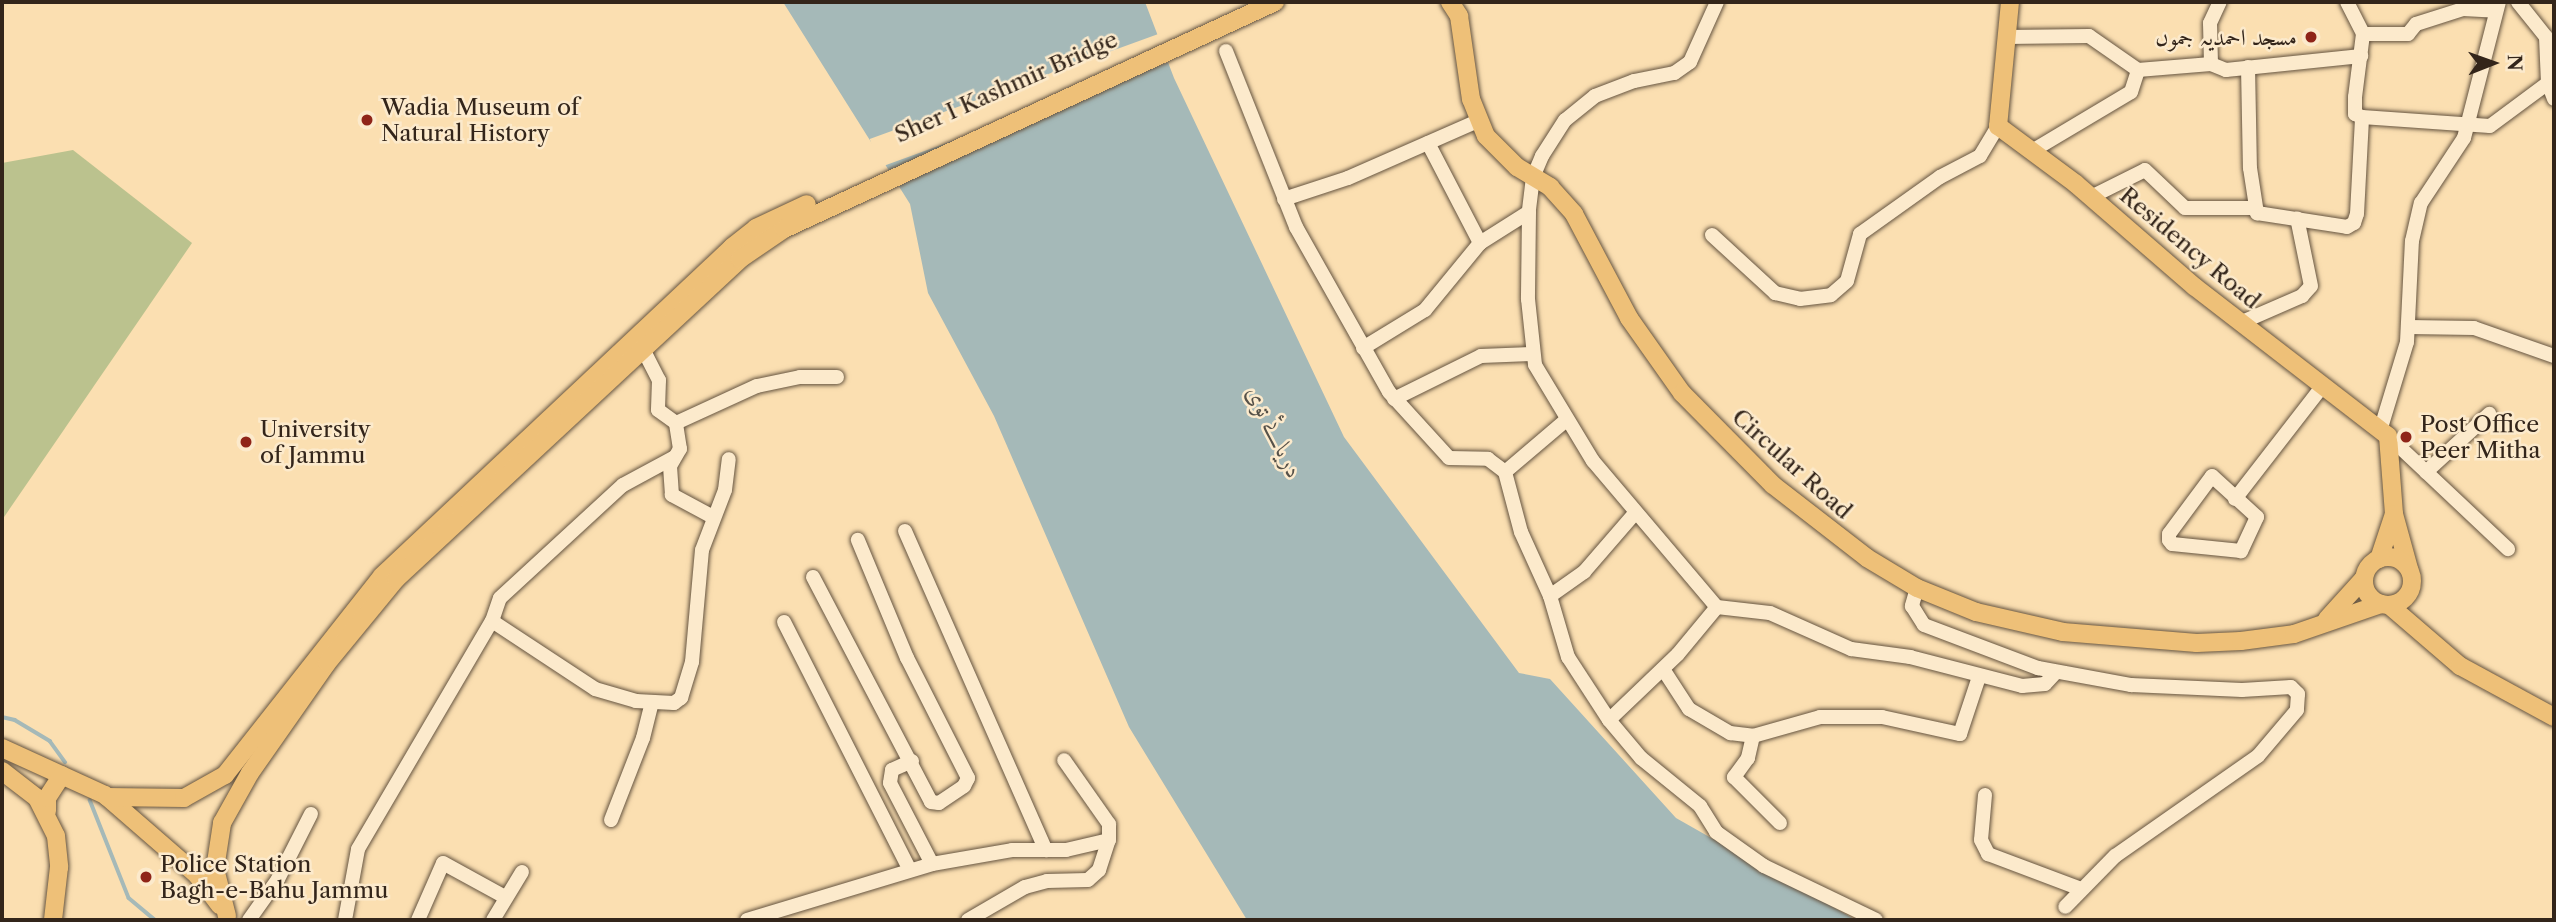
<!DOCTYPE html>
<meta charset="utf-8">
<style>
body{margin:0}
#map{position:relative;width:2556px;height:922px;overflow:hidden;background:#fbdfb1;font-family:"Libre Caslon Text",Amiri,serif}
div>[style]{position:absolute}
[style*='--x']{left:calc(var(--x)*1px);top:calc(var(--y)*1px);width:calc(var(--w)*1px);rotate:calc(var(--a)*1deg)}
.green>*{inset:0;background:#bbc28e}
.water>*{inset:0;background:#a5b9b8}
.pier>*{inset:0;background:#fbdfb1;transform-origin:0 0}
.stream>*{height:3.5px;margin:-1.75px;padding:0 1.75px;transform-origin:1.75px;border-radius:1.75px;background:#a5b9b8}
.roads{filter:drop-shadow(0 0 2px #655440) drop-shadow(0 0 2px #655440)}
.minor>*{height:14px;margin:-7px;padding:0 7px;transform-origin:7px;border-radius:7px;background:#fceacc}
.major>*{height:18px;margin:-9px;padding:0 9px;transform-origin:9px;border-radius:9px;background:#eec078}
.major>.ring{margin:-9px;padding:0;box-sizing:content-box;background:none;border:18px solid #eec078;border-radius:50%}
.dots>*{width:19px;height:19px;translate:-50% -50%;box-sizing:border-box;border:4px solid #fceacc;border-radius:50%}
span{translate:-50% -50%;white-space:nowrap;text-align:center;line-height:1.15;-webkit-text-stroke:5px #fceacc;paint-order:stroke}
.poi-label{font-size:23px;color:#33251a}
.right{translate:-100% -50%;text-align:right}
.left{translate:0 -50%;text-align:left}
.street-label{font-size:23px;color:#33251a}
.water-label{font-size:24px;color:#555149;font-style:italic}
.frame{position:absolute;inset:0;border:4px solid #33251a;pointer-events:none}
.north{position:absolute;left:2458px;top:28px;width:70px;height:70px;-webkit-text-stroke:5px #fceacc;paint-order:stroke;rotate:89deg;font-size:19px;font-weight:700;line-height:28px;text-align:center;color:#33251a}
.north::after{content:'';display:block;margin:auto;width:24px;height:32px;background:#33251a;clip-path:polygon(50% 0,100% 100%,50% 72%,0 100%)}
</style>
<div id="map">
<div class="green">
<i style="clip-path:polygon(73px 150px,192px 243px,2px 520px,2px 163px)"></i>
</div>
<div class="water">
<i style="clip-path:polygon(783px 2px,1145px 2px,1174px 78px,1344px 437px,1519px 673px,1550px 679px,1676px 818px,1856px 920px,1247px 920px,1129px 727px,994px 416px,928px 293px,910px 204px)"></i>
</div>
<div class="pier">
<i style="left:1161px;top:33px;width:30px;height:310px;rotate:70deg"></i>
</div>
<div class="stream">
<i style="--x:2;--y:717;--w:13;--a:13"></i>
<i style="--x:15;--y:720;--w:41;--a:31"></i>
<i style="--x:50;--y:741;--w:26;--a:54"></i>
<i style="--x:90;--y:800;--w:105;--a:68.3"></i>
<i style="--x:129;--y:898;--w:34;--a:40"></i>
</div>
<div class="roads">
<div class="minor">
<i style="--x:1717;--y:2;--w:66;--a:114.2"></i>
<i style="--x:1690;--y:62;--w:19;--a:145"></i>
<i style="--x:1674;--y:73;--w:41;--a:168.7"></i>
<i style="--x:1634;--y:81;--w:42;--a:159"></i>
<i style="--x:1595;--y:96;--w:38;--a:141"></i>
<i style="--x:1565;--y:120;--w:43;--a:122.6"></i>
<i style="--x:1542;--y:156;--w:23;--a:113"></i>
<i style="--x:1533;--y:177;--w:35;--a:97"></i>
<i style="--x:1529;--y:212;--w:87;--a:90.7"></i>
<i style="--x:1528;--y:299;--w:66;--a:83.9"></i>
<i style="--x:1535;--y:365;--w:112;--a:58.9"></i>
<i style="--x:1593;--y:461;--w:192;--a:49.7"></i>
<i style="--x:1717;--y:607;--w:53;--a:6.5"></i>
<i style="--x:1770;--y:613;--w:89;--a:24"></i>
<i style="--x:1851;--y:649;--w:60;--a:7.7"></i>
<i style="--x:1910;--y:657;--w:116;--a:14.5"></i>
<i style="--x:2022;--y:686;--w:23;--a:-5"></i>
<i style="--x:2045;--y:684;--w:16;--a:-47"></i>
<i style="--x:2347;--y:2;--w:36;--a:63"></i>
<i style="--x:2363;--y:34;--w:64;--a:97.2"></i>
<i style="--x:2355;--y:97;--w:17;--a:90"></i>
<i style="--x:2355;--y:114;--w:8;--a:23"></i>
<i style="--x:2518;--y:2;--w:45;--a:51.3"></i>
<i style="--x:2546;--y:37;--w:46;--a:87.5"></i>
<i style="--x:2548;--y:83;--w:17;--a:69"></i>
<i style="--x:2363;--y:34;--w:45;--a:0"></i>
<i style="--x:2408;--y:34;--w:13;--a:-51"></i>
<i style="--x:2416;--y:24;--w:49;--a:-17.7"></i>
<i style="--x:2463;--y:9;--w:33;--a:3"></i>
<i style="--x:2006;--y:37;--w:83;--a:-0.7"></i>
<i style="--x:2089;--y:36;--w:60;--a:34.8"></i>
<i style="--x:2138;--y:70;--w:73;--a:-4.7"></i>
<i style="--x:2211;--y:64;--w:16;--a:22"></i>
<i style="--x:2226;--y:70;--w:136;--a:-5.9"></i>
<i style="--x:1226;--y:51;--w:189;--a:68.3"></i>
<i style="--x:1296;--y:227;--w:189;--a:60.6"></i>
<i style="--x:1389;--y:392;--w:89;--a:47.7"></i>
<i style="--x:1449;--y:458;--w:39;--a:1"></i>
<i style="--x:1488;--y:459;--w:21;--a:37"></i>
<i style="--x:1505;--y:472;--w:62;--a:75.1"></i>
<i style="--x:1521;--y:532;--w:70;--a:65.6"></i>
<i style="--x:1550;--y:596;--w:64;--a:73.6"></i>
<i style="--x:1568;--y:657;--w:75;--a:56.9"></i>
<i style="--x:1609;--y:720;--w:50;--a:49.9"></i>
<i style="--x:1641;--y:758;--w:76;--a:39.1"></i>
<i style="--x:1700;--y:806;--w:31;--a:58"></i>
<i style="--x:1716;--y:832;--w:59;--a:35.3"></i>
<i style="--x:1764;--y:866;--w:124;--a:25.7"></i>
<i style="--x:2211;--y:64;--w:41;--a:-91.4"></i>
<i style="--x:2210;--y:23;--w:23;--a:-65"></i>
<i style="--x:2248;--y:67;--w:101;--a:88.9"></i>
<i style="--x:2250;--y:168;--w:46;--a:81.2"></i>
<i style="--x:2257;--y:213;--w:91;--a:8.8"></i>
<i style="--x:2347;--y:227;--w:8;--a:-30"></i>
<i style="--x:2354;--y:223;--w:9;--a:-72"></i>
<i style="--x:2357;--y:214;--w:97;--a:-87"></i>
<i style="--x:2362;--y:117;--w:128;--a:4"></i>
<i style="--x:2490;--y:126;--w:72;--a:-36.6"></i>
<i style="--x:1428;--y:143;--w:113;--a:62.5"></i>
<i style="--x:2032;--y:151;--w:115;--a:-30.8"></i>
<i style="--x:2131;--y:92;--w:23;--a:-72"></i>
<i style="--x:2091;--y:197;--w:60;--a:-26.6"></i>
<i style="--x:2145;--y:170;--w:55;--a:43.5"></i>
<i style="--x:2185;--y:208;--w:70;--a:0"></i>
<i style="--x:1284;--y:199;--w:67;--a:-18.2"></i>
<i style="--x:1348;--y:178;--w:142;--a:-23.7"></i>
<i style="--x:1712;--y:235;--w:86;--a:42.6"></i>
<i style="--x:1775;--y:293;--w:26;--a:13"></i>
<i style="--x:1800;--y:299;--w:31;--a:-7"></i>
<i style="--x:1831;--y:295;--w:21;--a:-41"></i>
<i style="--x:1847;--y:281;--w:49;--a:-74.5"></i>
<i style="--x:1860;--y:234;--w:98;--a:-35.5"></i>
<i style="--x:1940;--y:177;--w:45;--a:-27.7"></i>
<i style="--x:1980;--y:156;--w:35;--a:-59"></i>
<i style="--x:2240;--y:323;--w:68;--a:-23.5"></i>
<i style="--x:2302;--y:296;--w:13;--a:-48"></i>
<i style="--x:2311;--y:286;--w:69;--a:-101.6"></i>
<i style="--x:2409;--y:327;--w:65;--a:0.9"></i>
<i style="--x:2474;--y:328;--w:85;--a:19.3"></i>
<i style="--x:1363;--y:348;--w:73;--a:-31.5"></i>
<i style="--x:1425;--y:310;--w:87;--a:-50.6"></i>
<i style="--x:1480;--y:243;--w:58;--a:-32.3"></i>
<i style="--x:644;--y:351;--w:33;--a:63"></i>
<i style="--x:659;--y:380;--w:30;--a:92"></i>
<i style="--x:658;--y:410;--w:22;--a:36"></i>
<i style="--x:1394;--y:399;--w:97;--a:-26.3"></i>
<i style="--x:1481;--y:356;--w:50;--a:-2.3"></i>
<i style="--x:2380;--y:431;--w:93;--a:-73.1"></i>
<i style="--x:2407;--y:342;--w:101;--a:-87.2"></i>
<i style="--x:2412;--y:241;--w:39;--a:-77"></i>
<i style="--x:2421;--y:203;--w:78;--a:-56.5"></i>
<i style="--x:2464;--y:138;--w:140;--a:-75.6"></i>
<i style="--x:2388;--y:436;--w:165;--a:43.3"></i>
<i style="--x:1505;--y:472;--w:79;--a:-40.4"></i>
<i style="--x:2426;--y:472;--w:86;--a:-42.6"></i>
<i style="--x:2212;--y:476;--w:61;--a:42.3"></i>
<i style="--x:2257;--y:517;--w:38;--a:115"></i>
<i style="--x:2241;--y:551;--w:69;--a:-174.2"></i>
<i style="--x:2172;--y:544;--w:5;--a:-127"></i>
<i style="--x:2169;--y:540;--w:6;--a:-90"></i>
<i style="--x:2169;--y:534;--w:72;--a:-53.4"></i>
<i style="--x:2235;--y:499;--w:142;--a:-52.2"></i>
<i style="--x:713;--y:517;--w:47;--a:-151.8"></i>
<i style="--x:672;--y:495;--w:29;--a:-94"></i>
<i style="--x:670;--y:466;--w:20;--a:-60"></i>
<i style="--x:680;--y:449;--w:26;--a:-99"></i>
<i style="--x:676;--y:423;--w:89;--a:-24.6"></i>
<i style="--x:757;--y:386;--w:44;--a:-11.8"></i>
<i style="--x:800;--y:377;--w:37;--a:0"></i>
<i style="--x:905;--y:531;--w:349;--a:66.2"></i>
<i style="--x:813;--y:577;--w:254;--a:62.3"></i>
<i style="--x:931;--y:802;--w:8;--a:7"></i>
<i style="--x:939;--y:803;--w:30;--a:-34"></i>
<i style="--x:964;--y:786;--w:9;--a:-63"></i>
<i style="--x:968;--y:778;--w:135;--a:-116.9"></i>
<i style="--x:907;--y:658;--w:128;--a:-112.6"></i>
<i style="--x:1917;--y:588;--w:19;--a:106"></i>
<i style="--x:1912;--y:606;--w:22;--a:58"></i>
<i style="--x:1924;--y:625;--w:122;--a:20.7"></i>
<i style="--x:2038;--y:668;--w:95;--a:10.4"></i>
<i style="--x:2131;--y:685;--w:111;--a:2.6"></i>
<i style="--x:2242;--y:690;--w:49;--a:-3.5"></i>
<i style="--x:2291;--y:687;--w:10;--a:45"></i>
<i style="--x:2298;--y:694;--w:16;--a:94"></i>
<i style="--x:2297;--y:710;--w:60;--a:130.3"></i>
<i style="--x:2258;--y:756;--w:174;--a:145"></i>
<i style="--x:2115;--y:856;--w:71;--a:134.4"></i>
<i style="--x:1550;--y:596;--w:42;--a:-35.2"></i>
<i style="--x:1584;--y:572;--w:79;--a:-49.1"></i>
<i style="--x:492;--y:621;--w:123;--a:33.4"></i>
<i style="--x:595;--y:689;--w:43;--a:16.3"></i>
<i style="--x:636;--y:701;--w:38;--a:3"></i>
<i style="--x:674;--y:703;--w:9;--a:-36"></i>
<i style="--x:681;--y:698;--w:38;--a:-73"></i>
<i style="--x:692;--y:662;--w:112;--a:-84.9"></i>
<i style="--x:702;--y:550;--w:64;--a:-69"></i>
<i style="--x:725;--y:490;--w:31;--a:-83"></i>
<i style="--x:784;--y:622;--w:278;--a:63.1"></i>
<i style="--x:1663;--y:669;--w:48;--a:57"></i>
<i style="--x:1689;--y:709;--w:48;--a:30.3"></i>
<i style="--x:1730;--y:733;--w:23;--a:7"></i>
<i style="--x:1753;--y:736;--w:70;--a:-15.8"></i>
<i style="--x:1820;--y:717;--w:62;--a:0"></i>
<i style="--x:1882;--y:717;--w:80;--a:12.3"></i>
<i style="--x:1960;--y:734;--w:60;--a:-71.6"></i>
<i style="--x:1609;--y:720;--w:95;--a:-43.7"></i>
<i style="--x:1678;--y:654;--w:61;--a:-50.3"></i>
<i style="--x:1753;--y:736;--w:23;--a:103"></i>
<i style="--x:1748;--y:758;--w:24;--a:126"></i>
<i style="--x:1734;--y:777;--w:65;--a:45"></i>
<i style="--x:912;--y:761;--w:22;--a:156"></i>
<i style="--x:892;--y:770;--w:13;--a:99"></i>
<i style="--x:890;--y:783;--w:91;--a:62.6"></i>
<i style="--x:1985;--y:795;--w:45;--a:95.1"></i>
<i style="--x:1981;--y:840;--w:16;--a:63"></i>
<i style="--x:1988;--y:854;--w:99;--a:20.6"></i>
<i style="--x:611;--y:820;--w:88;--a:-68.7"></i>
<i style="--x:643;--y:738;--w:36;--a:-76"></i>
<i style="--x:249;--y:920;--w:50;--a:-54.7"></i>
<i style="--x:278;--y:879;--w:73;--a:-63.1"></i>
<i style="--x:345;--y:920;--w:72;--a:-79.6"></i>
<i style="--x:358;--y:849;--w:264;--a:-59.6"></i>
<i style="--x:492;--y:621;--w:24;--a:-71"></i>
<i style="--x:500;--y:598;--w:167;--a:-42.6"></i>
<i style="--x:623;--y:485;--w:57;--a:-28.4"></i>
<i style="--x:418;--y:920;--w:62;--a:-66.3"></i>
<i style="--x:443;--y:863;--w:71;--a:28.7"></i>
<i style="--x:493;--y:920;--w:56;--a:-58.9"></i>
<i style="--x:747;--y:920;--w:193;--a:-16.8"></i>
<i style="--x:932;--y:864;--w:81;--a:-9.9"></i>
<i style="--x:1012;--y:850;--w:54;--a:0"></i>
<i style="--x:1066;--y:850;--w:44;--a:-13.1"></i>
<i style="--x:968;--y:920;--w:66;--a:-30.1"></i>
<i style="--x:1025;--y:887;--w:23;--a:-15"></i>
<i style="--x:1047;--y:881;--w:41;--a:-1.4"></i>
<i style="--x:1088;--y:880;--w:15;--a:-42"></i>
<i style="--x:1099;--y:870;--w:32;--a:-72"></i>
<i style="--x:1109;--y:840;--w:16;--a:-90"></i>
<i style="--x:1109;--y:824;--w:78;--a:-125.1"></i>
</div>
<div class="major">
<i style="--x:1450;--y:2;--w:17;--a:57"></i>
<i style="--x:1459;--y:16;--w:84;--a:81.8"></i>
<i style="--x:1471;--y:99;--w:40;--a:68"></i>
<i style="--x:1486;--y:136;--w:44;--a:45"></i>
<i style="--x:1517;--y:167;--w:39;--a:31"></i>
<i style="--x:1550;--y:187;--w:36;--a:48"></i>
<i style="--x:1574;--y:214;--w:118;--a:62.1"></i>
<i style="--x:1629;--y:318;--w:92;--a:54.8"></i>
<i style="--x:1682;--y:393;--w:129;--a:45.3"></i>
<i style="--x:1773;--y:485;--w:119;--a:37.8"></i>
<i style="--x:1867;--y:558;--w:58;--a:31"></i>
<i style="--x:1917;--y:588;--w:64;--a:22.1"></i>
<i style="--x:1976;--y:612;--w:89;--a:12.9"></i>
<i style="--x:2063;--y:632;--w:134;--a:4.7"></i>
<i style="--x:2197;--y:643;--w:44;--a:-2.6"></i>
<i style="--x:2241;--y:641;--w:53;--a:-7.5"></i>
<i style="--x:2294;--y:634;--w:92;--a:-19"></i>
<i style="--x:2010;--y:2;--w:125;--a:95.5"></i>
<i style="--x:1998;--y:126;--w:97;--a:36.6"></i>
<i style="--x:2076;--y:184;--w:157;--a:40.9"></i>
<i style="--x:2195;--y:287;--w:244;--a:37.7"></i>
<i style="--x:2388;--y:436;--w:78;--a:85.6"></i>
<i style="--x:2394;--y:514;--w:57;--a:74.7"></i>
<i class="ring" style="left:2364px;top:557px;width:30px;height:30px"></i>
<i style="--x:2379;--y:559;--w:47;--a:-71.6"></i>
<i style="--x:2389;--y:605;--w:94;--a:40.7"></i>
<i style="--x:2460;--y:666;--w:107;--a:28.5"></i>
<i style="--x:2327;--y:619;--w:55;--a:-47.9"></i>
<i style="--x:2;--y:748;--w:113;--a:24.5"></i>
<i style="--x:105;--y:795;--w:122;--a:41"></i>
<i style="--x:197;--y:875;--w:38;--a:53"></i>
<i style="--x:2;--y:771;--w:44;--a:37.6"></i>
<i style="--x:37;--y:798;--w:42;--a:63.4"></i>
<i style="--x:56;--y:836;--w:31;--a:84"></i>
<i style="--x:59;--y:867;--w:53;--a:96.5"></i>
<i style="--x:107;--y:797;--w:77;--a:0.7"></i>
<i style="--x:184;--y:798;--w:47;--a:-29.3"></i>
<i style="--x:225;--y:775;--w:253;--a:-51.7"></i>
<i style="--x:382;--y:576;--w:480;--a:-43.2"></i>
<i style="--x:732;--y:247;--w:31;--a:-38"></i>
<i style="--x:756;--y:228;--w:56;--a:-25.2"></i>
<i style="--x:47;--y:811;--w:13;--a:-90"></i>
<i style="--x:47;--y:798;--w:27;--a:-57"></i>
<i style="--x:227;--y:916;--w:49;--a:-104.3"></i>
<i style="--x:215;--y:869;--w:47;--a:-81.3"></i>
<i style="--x:222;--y:823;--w:57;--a:-60.8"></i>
<i style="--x:250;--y:773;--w:134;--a:-55"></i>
<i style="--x:327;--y:663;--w:109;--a:-50.6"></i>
<i style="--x:396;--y:579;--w:470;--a:-42.9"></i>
<i style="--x:740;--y:259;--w:53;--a:-34.3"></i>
<i style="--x:784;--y:229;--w:541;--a:-24.81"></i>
</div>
</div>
<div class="dots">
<i style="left:2311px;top:37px;background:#8f2418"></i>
<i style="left:367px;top:120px;background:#8f2418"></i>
<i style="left:2406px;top:437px;background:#8f2418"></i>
<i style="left:246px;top:442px;background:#8f2418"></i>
<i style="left:146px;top:877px;background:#8f2418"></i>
</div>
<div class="poi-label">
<span class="right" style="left:2297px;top:37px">مسجد احمدیہ جموں</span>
<span class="left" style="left:381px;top:120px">Wadia Museum of<br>Natural History</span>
<span class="left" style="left:2420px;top:437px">Post Office<br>Peer Mitha</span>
<span class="left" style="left:260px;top:442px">University<br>of Jammu</span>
<span class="left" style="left:160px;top:877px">Police Station<br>Bagh-e-Bahu Jammu</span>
</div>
<div class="street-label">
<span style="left:1006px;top:87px;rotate:-24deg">Sher I Kashmir Bridge</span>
<span style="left:2190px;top:248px;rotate:40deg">Residency Road</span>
<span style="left:1792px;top:464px;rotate:42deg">Circular Road</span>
</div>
<div class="water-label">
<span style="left:1275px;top:432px;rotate:64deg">دریائے توی</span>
</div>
<div class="frame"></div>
<div class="north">N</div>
</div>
